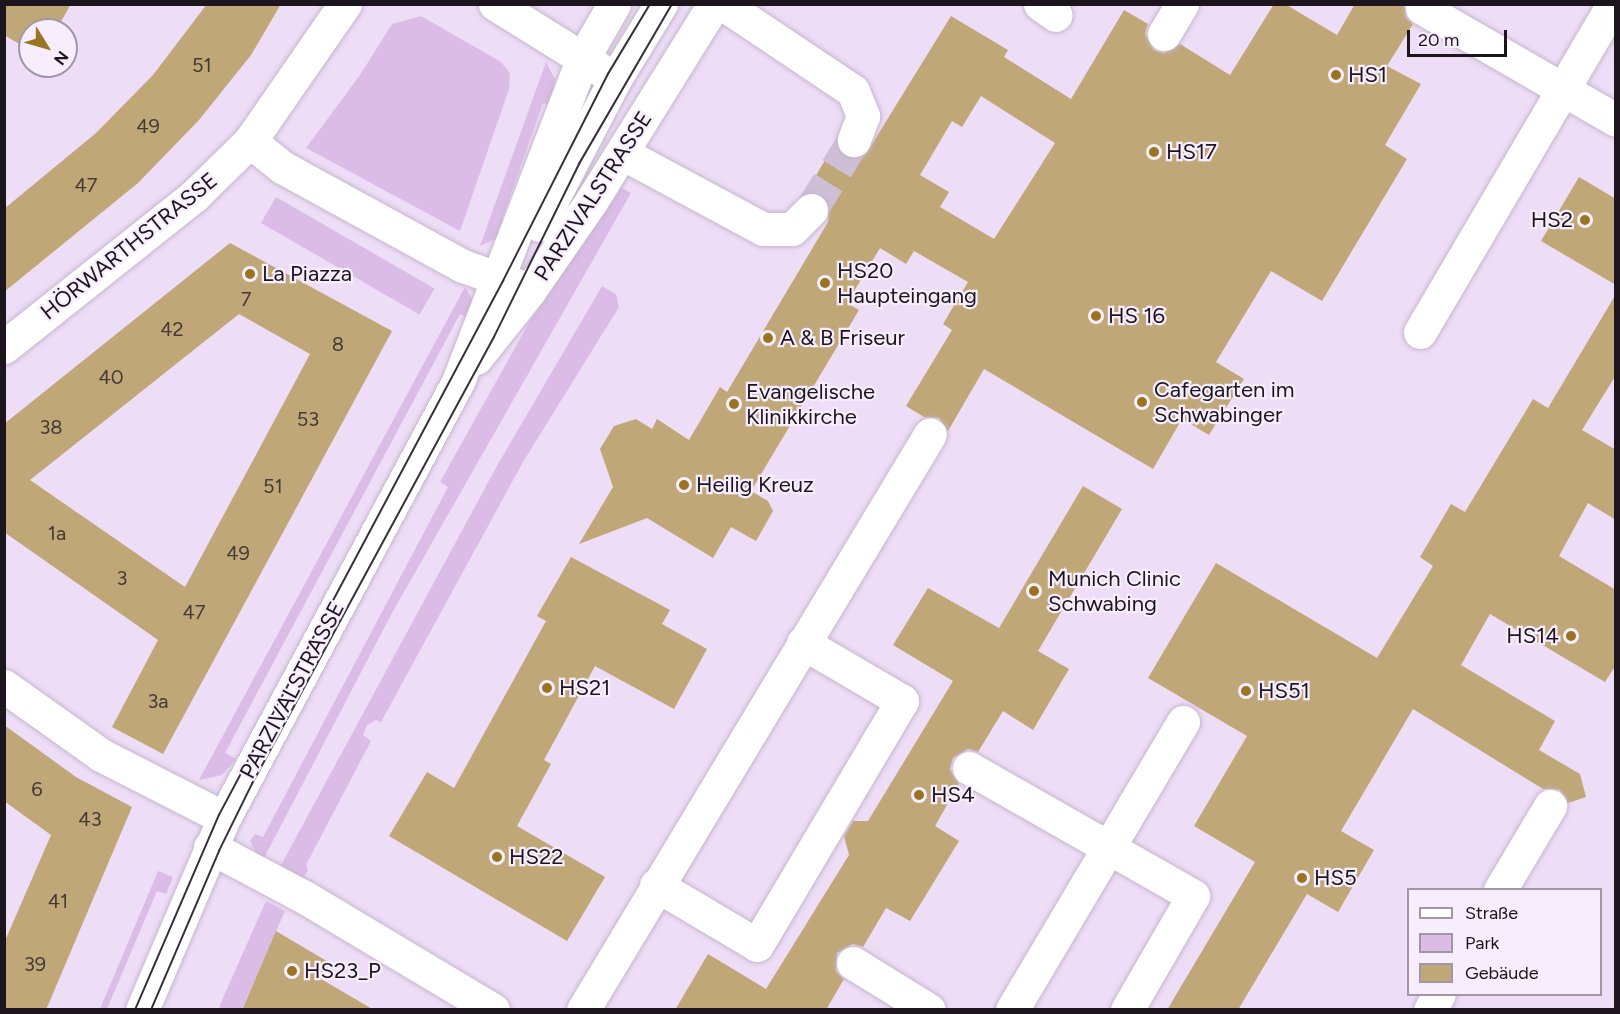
<!DOCTYPE html>
<meta charset="utf-8">
<style>
body{margin:0}
#map{position:relative;width:1620px;height:1014px;overflow:hidden;background:#eeddf6;font-family:Figtree,sans-serif}
div>[style]{position:absolute}
[style*='--x']{left:calc(var(--x)*1px);top:calc(var(--y)*1px);width:calc(var(--w)*1px);rotate:calc(var(--a)*1deg)}
.green>*{inset:0;background:#dbbce7;transform-origin:0 0}
.building>*{inset:0;background:#c0a778}
.minor-tunnel>*{height:33px;margin-top:-16.5px;transform-origin:0;background:repeating-linear-gradient(90deg,#cebfd6 0 33px,transparent 0 49px)}
.roads{filter:drop-shadow(0 0 2px #c6b5ce) drop-shadow(0 0 2px #c6b5ce)}
.minor>*{height:33px;margin:-16.5px;padding:0 16.5px;transform-origin:16.5px;border-radius:16.5px;background:#fff}
.tram>*{height:1.5px;margin:-0.75px;padding:0 0.75px;transform-origin:0.75px;border-radius:0.75px;background:#372f3a}
.dots>*{width:16px;height:16px;translate:-50% -50%;box-sizing:border-box;border:3px solid #f7edfc;border-radius:50%}
span{translate:-50% -50%;white-space:nowrap;text-align:center;line-height:1.15;-webkit-text-stroke:4.5px #f7edfc;paint-order:stroke}
.number-label{font-size:20px;color:#453a34}
.number-label span{-webkit-text-stroke-width:0}
.poi-label{font-size:22px;color:#1c151e}
.left{translate:0 -50%;text-align:left}
.right{translate:-100% -50%;text-align:right}
.street-label{font-size:22px;color:#1c151e}
.frame{position:absolute;inset:0;border:6px solid #1c151e;pointer-events:none}
.legend{position:absolute;left:1407px;top:888px;width:195px;height:108px;box-sizing:border-box;background:#f7edfc;border:2px solid #9f97a3;margin:0;padding:8px 10px;list-style:none;font-size:18px;color:#1c151e}
.legend li{display:flex;align-items:center;gap:12px;height:30px}
.legend b{width:30px;border:2px solid #9f97a3}
.north{position:absolute;left:18px;top:18px;width:60px;height:60px;box-sizing:border-box;background:#f7edfc;border:2px solid #9f97a3;border-radius:50%;rotate:127deg;font-size:16px;font-weight:700;line-height:24px;text-align:center;color:#1c151e}
.north::after{content:'';display:block;margin:auto;width:21px;height:27px;background:#9a7420;clip-path:polygon(50% 0,100% 100%,50% 72%,0 100%)}
.scale{position:absolute;left:1407px;top:30px;width:100px;height:27px;box-sizing:border-box;border:3px solid #1c151e;border-top:0;padding-left:8px;font-size:18px;line-height:21px;white-space:nowrap;color:#1c151e;-webkit-text-stroke:4px #f7edfc;paint-order:stroke}
</style>
<div id="map">
<div class="green">
<i style="clip-path:polygon(421px 16px,501px 62px,510px 73px,509px 89px,460px 231px,306px 148px,360px 75px,392px 24px)"></i>
<i style="clip-path:polygon(546px 62px,555px 79px,556px 95px,553px 106px,543px 103px,502px 219px,511px 223px,504px 235px,480px 246px)"></i>
<i style="clip-path:polygon(622px 188px,631px 193px,392px 613px,264px 858px,257px 854px,250px 841px,255px 834px,263px 837px,448px 487px,440px 482px,530px 321px)"></i>
<i style="left:276px;top:197px;width:183px;height:30px;rotate:30deg"></i>
<i style="clip-path:polygon(602px 286px,616px 294px,619px 307px,523px 462px,381px 722px,376px 720px,367px 725px,363px 735px,371px 741px,306px 865px,308px 870px,302px 881px,280px 867px,498px 464px)"></i>
<i style="clip-path:polygon(465px 287px,475px 304px,472px 320px,460px 314px,225px 753px,236px 759px,222px 775px,199px 780px)"></i>
<i style="clip-path:polygon(158px 871px,173px 877px,166px 894px,157px 891px,107px 1009px,100px 1009px)"></i>
<i style="clip-path:polygon(266px 901px,285px 911px,242px 1009px,224px 1009px,219px 1007px)"></i>
</div>
<div class="building">
<i style="clip-path:polygon(4px 4px,71px 4px,56px 30px,30px 30px,30px 50px,4px 35px)"></i>
<i style="clip-path:polygon(207px 4px,281px 4px,251px 55px,199px 120px,138px 183px,4px 292px,4px 209px,96px 133px,153px 75px)"></i>
<i style="clip-path:polygon(evenodd,1274px 4px,1285px 4px,1337px 35px,1355px 4px,1404px 4px,1406px 17px,1413px 24px,1387px 66px,1421px 84px,1385px 145px,1407px 159px,1322px 301px,1271px 271px,1216px 362px,1244px 379px,1209px 435px,1182px 419px,1153px 469px,984px 369px,948px 431px,939px 418px,924px 417px,906px 406px,952px 330px,943px 324px,968px 282px,914px 251px,906px 264px,880px 248px,847px 303px,859px 310px,751px 491px,768px 501px,773px 511px,756px 541px,731px 527px,713px 558px,647px 518px,579px 544px,613px 487px,600px 449px,614px 426px,636px 419px,652px 429px,657px 419px,689px 440px,720px 387px,727px 392px,828px 222px,829px 206px,825px 197px,806px 192px,836px 142px,847px 157px,866px 154px,951px 16px,1008px 50px,1004px 57px,1071px 99px,1124px 10px,1148px 24px,1145px 34px,1154px 50px,1164px 53px,1180px 44px,1230px 75px,1274px 4px,981px 96px,1055px 143px,994px 239px,940px 207px,949px 192px,920px 175px,952px 121px,962px 127px,981px 96px)"></i>
<i style="clip-path:polygon(1579px 177px,1616px 199px,1616px 285px,1541px 241px)"></i>
<i style="clip-path:polygon(evenodd,230px 243px,392px 331px,163px 754px,112px 727px,158px 640px,4px 532px,4px 424px,230px 243px,239px 314px,310px 354px,185px 587px,30px 480px,239px 314px)"></i>
<i style="clip-path:polygon(1616px 294px,1616px 375px,1582px 430px,1616px 450px,1616px 520px,1588px 503px,1559px 556px,1616px 590px,1616px 665px,1605px 682px,1490px 614px,1461px 665px,1555px 721px,1539px 750px,1580px 774px,1586px 797px,1568px 803px,1560px 790px,1543px 789px,1413px 709px,1341px 831px,1374px 850px,1338px 912px,1307px 894px,1238px 1010px,1167px 1010px,1255px 862px,1194px 826px,1247px 736px,1148px 678px,1216px 563px,1377px 658px,1433px 566px,1420px 557px,1451px 504px,1465px 512px,1533px 399px,1548px 408px)"></i>
<i style="clip-path:polygon(1083px 486px,1122px 509px,1038px 651px,1069px 669px,1033px 730px,1003px 711px,978px 752px,968px 749px,953px 758px,950px 769px,959px 784px,935px 826px,959px 841px,910px 921px,886px 908px,863px 947px,853px 944px,837px 953px,836px 971px,844px 979px,826px 1010px,675px 1010px,708px 954px,766px 989px,849px 855px,844px 836px,853px 821px,868px 821px,953px 681px,893px 645px,928px 588px,999px 628px)"></i>
<i style="clip-path:polygon(571px 557px,670px 610px,662px 624px,707px 649px,674px 709px,595px 666px,544px 760px,551px 764px,517px 826px,605px 877px,567px 941px,389px 836px,427px 772px,454px 788px,546px 621px,537px 616px)"></i>
<i style="clip-path:polygon(4px 725px,76px 777px,132px 807px,46px 1010px,4px 1010px,4px 943px,51px 835px,4px 801px)"></i>
<i style="clip-path:polygon(276px 931px,330px 963px,321px 979px,374px 1010px,242px 1010px)"></i>
</div>
<div class="minor-tunnel">
<i style="--x:811;--y:210;--w:82;--a:-58.4"></i>
</div>
<div class="roads">
<div class="minor">
<i style="--x:495;--y:4;--w:125;--a:31.9"></i>
<i style="--x:723;--y:4;--w:156;--a:33.8"></i>
<i style="--x:853;--y:91;--w:27;--a:68"></i>
<i style="--x:863;--y:116;--w:26;--a:111"></i>
<i style="--x:1040;--y:4;--w:19;--a:35"></i>
<i style="--x:1422;--y:8;--w:224;--a:30"></i>
<i style="--x:1164;--y:34;--w:35;--a:-59"></i>
<i style="--x:250;--y:141;--w:41;--a:39.1"></i>
<i style="--x:282;--y:167;--w:206;--a:28.7"></i>
<i style="--x:463;--y:266;--w:56;--a:19.7"></i>
<i style="--x:622;--y:153;--w:160;--a:28.3"></i>
<i style="--x:763;--y:229;--w:29;--a:0"></i>
<i style="--x:792;--y:229;--w:27;--a:-45"></i>
<i style="--x:539;--y:225;--w:165;--a:-62.5"></i>
<i style="--x:615;--y:79;--w:88;--a:-58.5"></i>
<i style="--x:1420;--y:332;--w:381;--a:-59.5"></i>
<i style="--x:4;--y:347;--w:244;--a:-38.5"></i>
<i style="--x:195;--y:195;--w:77;--a:-44.5"></i>
<i style="--x:250;--y:141;--w:167;--a:-55.3"></i>
<i style="--x:476;--y:358;--w:87;--a:-51.5"></i>
<i style="--x:530;--y:290;--w:109;--a:-55.4"></i>
<i style="--x:592;--y:200;--w:231;--a:-58.1"></i>
<i style="--x:4;--y:686;--w:119;--a:35.4"></i>
<i style="--x:101;--y:755;--w:138;--a:27.1"></i>
<i style="--x:969;--y:768;--w:258;--a:29.7"></i>
<i style="--x:1193;--y:896;--w:132;--a:120.1"></i>
<i style="--x:210;--y:847;--w:109;--a:28"></i>
<i style="--x:306;--y:898;--w:218;--a:30.9"></i>
<i style="--x:656;--y:885;--w:117;--a:30.7"></i>
<i style="--x:757;--y:945;--w:284;--a:-59.3"></i>
<i style="--x:902;--y:701;--w:115;--a:-149.6"></i>
<i style="--x:1500;--y:890;--w:98;--a:-59.2"></i>
<i style="--x:853;--y:963;--w:89;--a:31.7"></i>
<i style="--x:142;--y:1010;--w:209;--a:-66.9"></i>
<i style="--x:224;--y:818;--w:498;--a:-61.8"></i>
<i style="--x:459;--y:379;--w:344;--a:-68.9"></i>
<i style="--x:583;--y:58;--w:62;--a:-60.1"></i>
<i style="--x:583;--y:1010;--w:672;--a:-58.93"></i>
<i style="--x:1012;--y:1010;--w:335;--a:-59.3"></i>
<i style="--x:1430;--y:1010;--w:18;--a:-61"></i>
</div>
</div>
<div class="tram">
<i style="--x:135;--y:1010;--w:212;--a:-66.7"></i>
<i style="--x:219;--y:815;--w:605;--a:-61.99"></i>
<i style="--x:503;--y:281;--w:232;--a:-63.1"></i>
<i style="--x:608;--y:74;--w:82;--a:-59"></i>
<i style="--x:151;--y:1010;--w:173;--a:-66.8"></i>
<i style="--x:219;--y:851;--w:75;--a:-63.8"></i>
<i style="--x:252;--y:784;--w:508;--a:-61.57"></i>
<i style="--x:494;--y:337;--w:193;--a:-63.8"></i>
<i style="--x:579;--y:164;--w:185;--a:-59.8"></i>
</div>
<div class="dots">
<i style="left:1336px;top:75px;background:#9a7420"></i>
<i style="left:1154px;top:152px;background:#9a7420"></i>
<i style="left:1585px;top:220px;background:#9a7420"></i>
<i style="left:250px;top:274px;background:#9a7420"></i>
<i style="left:825px;top:283px;background:#9a7420"></i>
<i style="left:1096px;top:316px;background:#9a7420"></i>
<i style="left:768px;top:338px;background:#9a7420"></i>
<i style="left:1142px;top:402px;background:#9a7420"></i>
<i style="left:734px;top:404px;background:#9a7420"></i>
<i style="left:684px;top:485px;background:#9a7420"></i>
<i style="left:1034px;top:591px;background:#9a7420"></i>
<i style="left:1571px;top:636px;background:#9a7420"></i>
<i style="left:547px;top:688px;background:#9a7420"></i>
<i style="left:1246px;top:691px;background:#9a7420"></i>
<i style="left:919px;top:795px;background:#9a7420"></i>
<i style="left:497px;top:857px;background:#9a7420"></i>
<i style="left:1302px;top:878px;background:#9a7420"></i>
<i style="left:292px;top:971px;background:#9a7420"></i>
</div>
<div class="number-label">
<span style="left:202px;top:65px">51</span>
<span style="left:148px;top:126px">49</span>
<span style="left:86px;top:185px">47</span>
<span style="left:246px;top:299px">7</span>
<span style="left:172px;top:329px">42</span>
<span style="left:338px;top:344px">8</span>
<span style="left:111px;top:377px">40</span>
<span style="left:308px;top:419px">53</span>
<span style="left:51px;top:427px">38</span>
<span style="left:273px;top:486px">51</span>
<span style="left:57px;top:533px">1a</span>
<span style="left:238px;top:553px">49</span>
<span style="left:122px;top:578px">3</span>
<span style="left:194px;top:612px">47</span>
<span style="left:158px;top:701px">3a</span>
<span style="left:37px;top:789px">6</span>
<span style="left:90px;top:819px">43</span>
<span style="left:58px;top:901px">41</span>
<span style="left:35px;top:964px">39</span>
</div>
<div class="poi-label">
<span class="left" style="left:1348px;top:75px">HS1</span>
<span class="left" style="left:1166px;top:152px">HS17</span>
<span class="right" style="left:1573px;top:220px">HS2</span>
<span class="left" style="left:837px;top:283px">HS20<br>Haupteingang</span>
<span class="left" style="left:262px;top:274px">La Piazza</span>
<span class="left" style="left:1108px;top:316px">HS 16</span>
<span class="left" style="left:780px;top:338px">A &amp; B Friseur</span>
<span class="left" style="left:1154px;top:402px">Cafegarten im<br>Schwabinger</span>
<span class="left" style="left:746px;top:404px">Evangelische<br>Klinikkirche</span>
<span class="left" style="left:696px;top:485px">Heilig Kreuz</span>
<span class="left" style="left:1048px;top:591px">Munich Clinic<br>Schwabing</span>
<span class="right" style="left:1559px;top:636px">HS14</span>
<span class="left" style="left:559px;top:688px">HS21</span>
<span class="left" style="left:1258px;top:691px">HS51</span>
<span class="left" style="left:931px;top:795px">HS4</span>
<span class="left" style="left:509px;top:857px">HS22</span>
<span class="left" style="left:1314px;top:878px">HS5</span>
<span class="left" style="left:304px;top:971px">HS23_P</span>
</div>
<div class="street-label">
<span style="left:593px;top:196px;rotate:-57deg">PARZIVALSTRASSE</span>
<span style="left:129px;top:246px;rotate:-39deg">HÖRWARTHSTRASSE</span>
<span style="left:292px;top:690px;rotate:-62deg">PARZIVALSTRASSE</span>
</div>
<div class="frame"></div>
<ul class="legend">
<li><b style="height:8px;background:#fff"></b>Straße</li>
<li><b style="height:16px;background:#dbbce7"></b>Park</li>
<li><b style="height:16px;background:#c0a778"></b>Gebäude</li>
</ul>
<div class="north">N</div>
<div class="scale">20 m</div>
</div>
